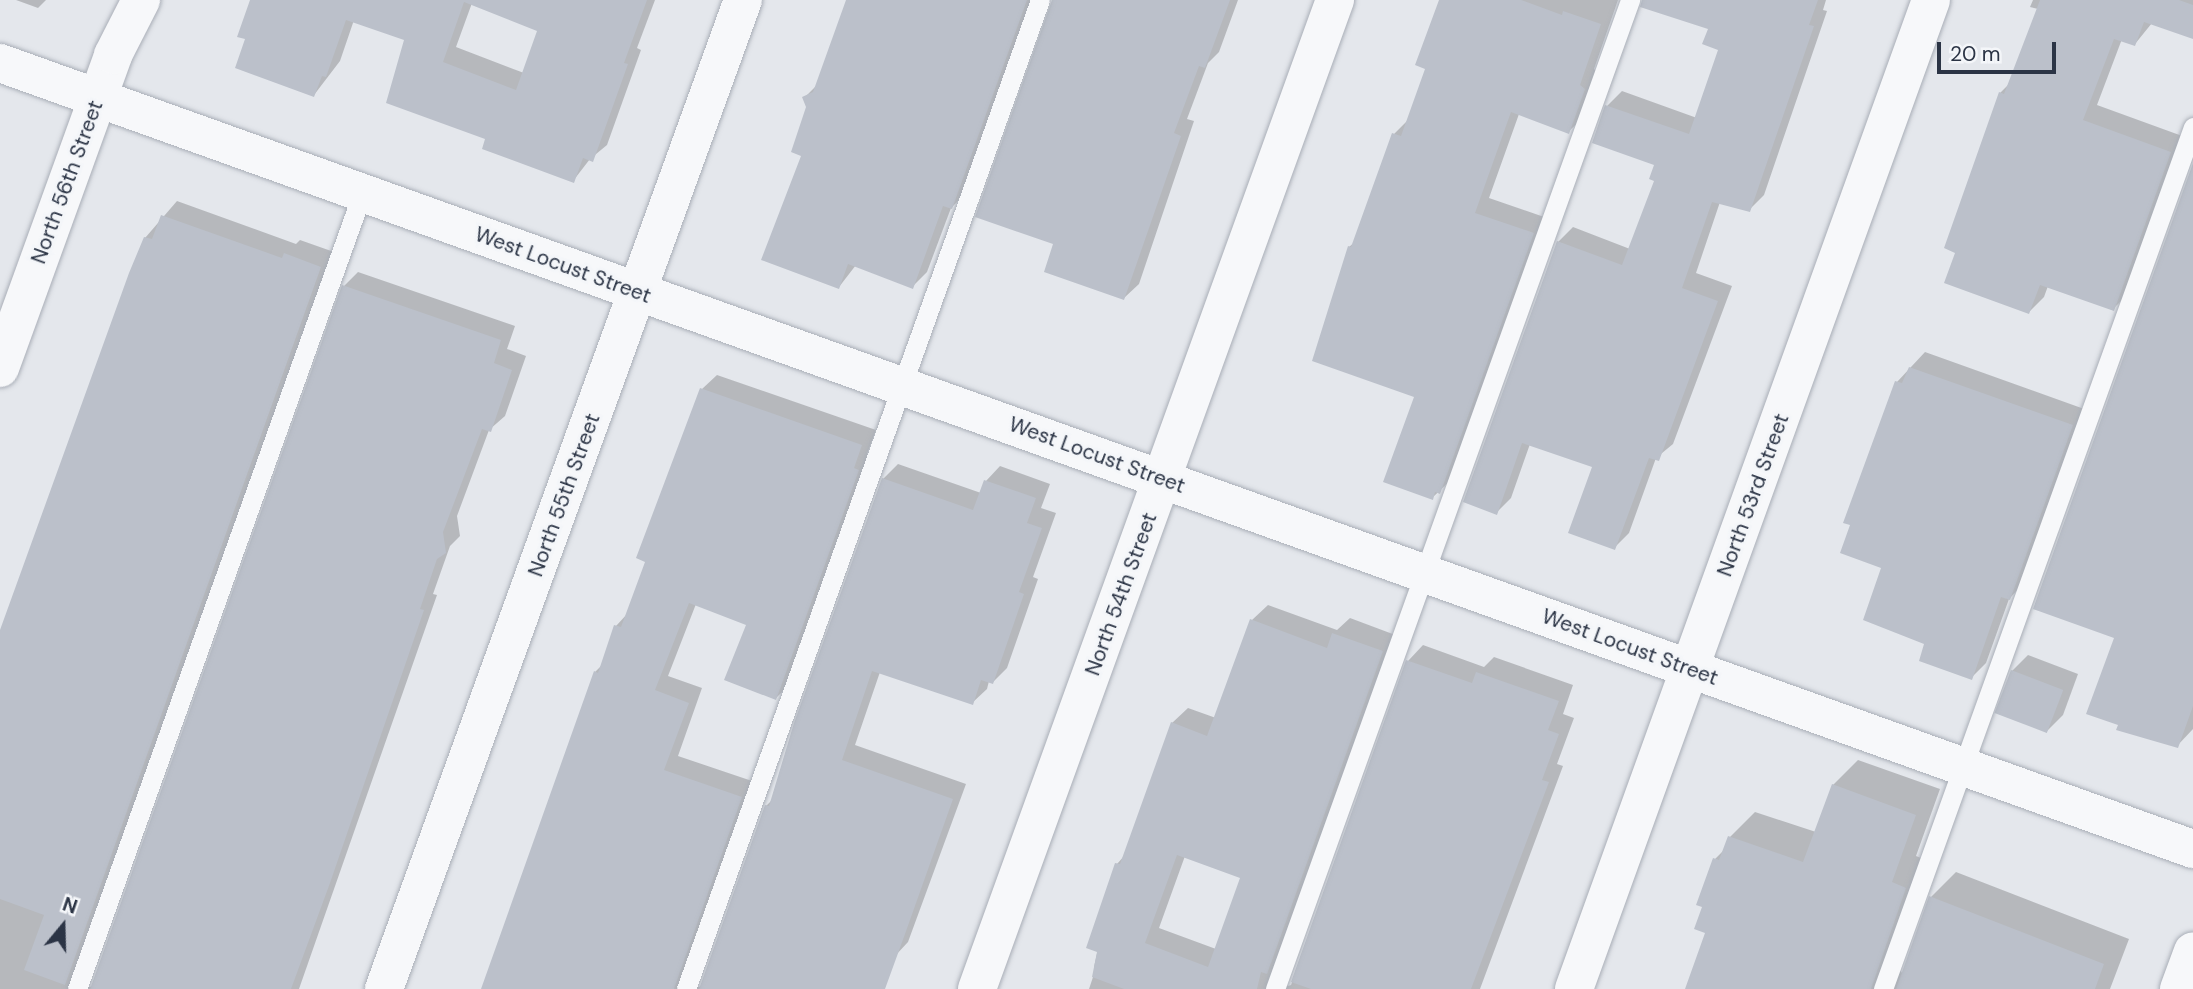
<!DOCTYPE html>
<style>
body{margin:0}
#map{position:relative;width:2193px;height:989px;overflow:hidden;background:#e4e7ec;font-family:"DM Sans",sans-serif}
div>[style]{position:absolute}
[style*='--x']{left:calc(var(--x)*1px);top:calc(var(--y)*1px);width:calc(var(--w)*1px);rotate:calc(var(--a)*1deg)}
.shadow>*{inset:0;background:#0003}
.building>*{inset:0;background:#bbc0ca;transform-origin:0 0}
.roads{filter:drop-shadow(0 0 2px #a9aeb7) drop-shadow(0 0 2px #a9aeb7)}
.service>*{height:19px;margin:-9.5px;padding:0 9.5px;transform-origin:9.5px;border-radius:9.5px;background:#f7f8fa}
.minor>*{height:38px;margin:-19px;padding:0 19px;transform-origin:19px;border-radius:19px;background:#f7f8fa}
.tertiary>*{height:38px;margin:-19px;padding:0 19px;transform-origin:19px;border-radius:19px;background:#f7f8fa}
span{translate:-50% -50%;white-space:nowrap;text-align:center;line-height:1.15;-webkit-text-stroke:6px #f4f6f9;paint-order:stroke}
.street-label{font-size:21px;color:#2b3445}
.north{position:absolute;left:28px;top:891px;width:70px;height:70px;-webkit-text-stroke:5px #f4f6f9;paint-order:stroke;rotate:19deg;font-size:19px;font-weight:700;line-height:28px;text-align:center;color:#2b3445}
.north::after{content:'';display:block;margin:auto;width:24px;height:32px;background:#2b3445;clip-path:polygon(50% 0,100% 100%,50% 72%,0 100%)}
.scale{position:absolute;left:1937px;top:42px;width:119px;height:32px;box-sizing:border-box;border:4px solid #2b3445;border-top:0;padding-left:9px;font-size:21px;line-height:24px;white-space:nowrap;color:#2b3445;-webkit-text-stroke:5px #f4f6f9;paint-order:stroke}
</style>
<div id="map">
<div class="shadow">
<i style="clip-path:polygon(16px 0,46px 0,38px 8px)"></i>
<i style="clip-path:polygon(evenodd,261px 0,655px 0,637px 48px,641px 50px,607px 145px,590px 159px,573px 181px,487px 138px,406px 39px,354px 20px,340px 61px,314px 95px,261px 0,472px 3px,539px 30px,524px 73px,456px 47px,472px 3px)"></i>
<i style="clip-path:polygon(847px 0,1035px 0,966px 193px,951px 208px,927px 272px,912px 287px,856px 265px,839px 287px,804px 155px,808px 107px,804px 98px,818px 84px)"></i>
<i style="clip-path:polygon(1053px 0,1238px 0,1219px 52px,1208px 63px,1187px 119px,1194px 121px,1139px 284px,1124px 298px,1056px 243px)"></i>
<i style="clip-path:polygon(1440px 0,1618px 0,1594px 69px,1599px 74px,1583px 118px,1568px 132px,1519px 114px,1489px 198px,1547px 218px,1454px 477px,1432px 498px,1417px 396px,1349px 247px,1356px 241px,1394px 134px,1409px 119px,1427px 68px)"></i>
<i style="clip-path:polygon(1643px 0,1826px 0,1823px 10px,1827px 11px,1764px 195px,1749px 210px,1720px 202px,1696px 273px,1732px 286px,1673px 444px,1656px 458px,1629px 533px,1614px 548px,1594px 466px,1530px 444px,1511px 498px,1496px 513px,1558px 242px,1573px 227px,1630px 249px,1656px 180px,1656px 164px,1607px 106px,1622px 91px,1697px 118px,1721px 49px,1710px 28px)"></i>
<i style="clip-path:polygon(2033px 0,2193px 0,2193px 37px,2152px 23px,2135px 44px,2122px 39px,2097px 105px,2185px 137px,2128px 294px,2113px 309px,2048px 286px,2044px 297px,2029px 312px,1957px 252px,2000px 93px,2011px 82px,2038px 9px,2030px 7px)"></i>
<i style="clip-path:polygon(2193px 169px,2193px 729px,2177px 746px,2116px 637px)"></i>
<i style="clip-path:polygon(177px 201px,296px 244px,300px 240px,334px 252px,81px 982px,89px 987px,93px 986px,344px 286px,358px 272px,515px 326px,507px 349px,526px 356px,505px 416px,489px 430px,457px 516px,460px 536px,450px 546px,433px 594px,437px 595px,299px 989px,0 989px,0 635px,145px 238px)"></i>
<i style="clip-path:polygon(1925px 352px,2087px 410px,2024px 583px,2009px 599px,1986px 663px,1971px 678px,1927px 643px,1883px 567px,1897px 382px)"></i>
<i style="clip-path:polygon(717px 375px,876px 430px,867px 454px,872px 456px,791px 683px,776px 698px,748px 624px,696px 604px,668px 676px,702px 688px,678px 756px,755px 782px,690px 982px,698px 987px,702px 986px,766px 806px,772px 800px,883px 479px,898px 464px,981px 493px,986px 481px,1000px 466px,1050px 484px,1041px 508px,1056px 513px,1033px 577px,1038px 579px,1007px 668px,993px 682px,989px 681px,987px 689px,972px 703px,880px 672px,855px 745px,966px 784px,908px 942px,895px 956px,883px 989px,483px 989px,595px 672px,602px 665px,616px 626px,628px 613px,647px 561px,702px 389px)"></i>
<i style="clip-path:polygon(evenodd,1268px 605px,1337px 630px,1350px 618px,1398px 636px,1280px 981px,1288px 986px,1291px 985px,1408px 661px,1423px 645px,1484px 667px,1494px 657px,1573px 685px,1563px 714px,1574px 718px,1557px 764px,1563px 766px,1480px 989px,1089px 989px,1096px 968px,1094px 967px,1117px 864px,1125px 855px,1172px 723px,1188px 708px,1216px 718px,1252px 620px,1268px 605px,1185px 856px,1242px 877px,1216px 949px,1159px 928px,1185px 856px)"></i>
<i style="clip-path:polygon(2028px 655px,2078px 674px,2063px 715px,2047px 731px,2012px 671px)"></i>
<i style="clip-path:polygon(1858px 760px,1940px 789px,1916px 856px,1931px 862px,1896px 966px,1903px 974px,1931px 897px,1956px 872px,2129px 939px,2110px 989px,1687px 989px,1708px 932px,1704px 906px,1715px 859px,1725px 849px,1730px 837px,1755px 812px,1816px 832px,1833px 785px)"></i>
</div>
<div class="building">
<i style="clip-path:polygon(evenodd,250px 0,647px 0,624px 63px,628px 64px,593px 162px,583px 158px,574px 183px,482px 149px,485px 139px,386px 103px,404px 40px,346px 20px,326px 77px,322px 76px,314px 97px,235px 68px,245px 39px,237px 37px,250px 0,464px 2px,537px 31px,516px 90px,443px 62px,464px 2px)"></i>
<i style="clip-path:polygon(846px 0,1027px 0,952px 209px,943px 206px,913px 289px,848px 264px,839px 289px,761px 260px,801px 156px,791px 152px,806px 107px,802px 97px,813px 92px)"></i>
<i style="clip-path:polygon(1052px 0,1230px 0,1205px 68px,1199px 66px,1174px 133px,1181px 136px,1124px 300px,1044px 272px,1053px 244px,975px 217px)"></i>
<i style="clip-path:polygon(1439px 0,1521px 0,1562px 15px,1563px 11px,1601px 24px,1580px 85px,1585px 89px,1569px 134px,1511px 112px,1475px 213px,1534px 233px,1440px 494px,1435px 492px,1433px 500px,1383px 482px,1414px 397px,1312px 361px,1348px 246px,1351px 247px,1392px 133px,1401px 136px,1425px 69px,1415px 65px)"></i>
<i style="clip-path:polygon(1642px 0,1818px 0,1809px 25px,1814px 26px,1750px 212px,1712px 202px,1682px 288px,1718px 301px,1659px 461px,1649px 458px,1615px 550px,1568px 533px,1592px 467px,1522px 443px,1497px 515px,1463px 502px,1557px 241px,1622px 265px,1654px 181px,1649px 179px,1654px 165px,1592px 143px,1605px 105px,1689px 134px,1718px 50px,1702px 44px,1708px 29px,1640px 7px)"></i>
<i style="clip-path:polygon(2040px 0,2179px 0,2193px 5px,2193px 39px,2144px 22px,2135px 46px,2114px 39px,2083px 120px,2171px 152px,2114px 311px,2040px 285px,2029px 314px,1944px 283px,1955px 253px,1944px 248px,1999px 92px,2004px 94px)"></i>
<i style="clip-path:polygon(2193px 163px,2193px 706px,2178px 748px,2116px 730px,2118px 725px,2086px 714px,2114px 638px,2033px 609px)"></i>
<i style="clip-path:polygon(161px 215px,282px 258px,284px 253px,321px 267px,65px 985px,24px 970px,44px 915px,0 899px,0 630px,129px 273px,144px 237px,152px 239px)"></i>
<i style="clip-path:polygon(342px 285px,501px 340px,494px 363px,512px 370px,491px 432px,482px 429px,443px 532px,446px 553px,437px 559px,420px 609px,424px 610px,330px 883px,291px 989px,90px 989px)"></i>
<i style="clip-path:polygon(1909px 367px,2073px 425px,2010px 600px,2001px 597px,1972px 680px,1919px 661px,1924px 644px,1863px 620px,1881px 568px,1840px 553px,1850px 525px,1843px 523px,1895px 381px,1902px 383px)"></i>
<i style="clip-path:polygon(700px 388px,862px 445px,854px 468px,859px 470px,776px 700px,724px 680px,746px 625px,689px 603px,655px 690px,689px 703px,664px 770px,742px 797px,674px 989px,481px 989px,594px 671px,598px 673px,614px 625px,621px 627px,645px 562px,636px 558px)"></i>
<i style="clip-path:polygon(882px 478px,973px 510px,984px 480px,1036px 498px,1027px 523px,1042px 528px,1019px 592px,1024px 594px,993px 684px,981px 680px,973px 705px,872px 671px,842px 760px,953px 799px,905px 934px,885px 989px,699px 989px,765px 805px,769px 806px,794px 723px)"></i>
<i style="clip-path:polygon(evenodd,1250px 619px,1327px 648px,1332px 633px,1383px 651px,1267px 974px,1261px 972px,1257px 989px,1124px 989px,1092px 977px,1097px 952px,1086px 948px,1115px 863px,1120px 864px,1171px 722px,1207px 736px,1250px 619px,1177px 855px,1240px 878px,1208px 967px,1145px 943px,1177px 855px)"></i>
<i style="clip-path:polygon(1406px 660px,1472px 683px,1476px 672px,1559px 701px,1548px 730px,1559px 734px,1542px 780px,1549px 782px,1471px 989px,1311px 989px,1291px 982px)"></i>
<i style="left:2011px;top:670px;width:56px;height:46px;rotate:21deg"></i>
<i style="clip-path:polygon(1832px 784px,1916px 815px,1892px 882px,1906px 888px,1871px 989px,1685px 989px,1705px 933px,1694px 929px,1702px 907px,1696px 905px,1713px 858px,1719px 860px,1728px 836px,1803px 862px)"></i>
<i style="clip-path:polygon(1929px 896px,2104px 964px,2095px 989px,1896px 989px)"></i>
</div>
<div class="roads">
<div class="service">
<i style="--x:77;--y:989;--w:845;--a:-70.28"></i>
<i style="--x:686;--y:989;--w:1050;--a:-70.31"></i>
<i style="--x:1275;--y:989;--w:1051;--a:-70.25"></i>
<i style="--x:1883;--y:989;--w:916;--a:-70.22"></i>
</div>
<div class="minor">
<i style="--x:0;--y:368;--w:333;--a:-70.1"></i>
<i style="--x:113;--y:55;--w:62;--a:-63"></i>
<i style="--x:977;--y:989;--w:1052;--a:-70.1"></i>
<i style="--x:1574;--y:989;--w:1051;--a:-70.15"></i>
<i style="--x:2179;--y:989;--w:40;--a:-69.8"></i>
</div>
<div class="tertiary">
<i style="--x:0;--y:63;--w:2330;--a:19.72"></i>
<i style="--x:384;--y:989;--w:1052;--a:-70.05"></i>
</div>
</div>
<div class="street-label">
<span style="left:67px;top:182px;rotate:-70deg">North 56th Street</span>
<span style="left:563px;top:265px;rotate:20deg">West Locust Street</span>
<span style="left:1097px;top:455px;rotate:20deg">West Locust Street</span>
<span style="left:564px;top:495px;rotate:-70deg">North 55th Street</span>
<span style="left:1753px;top:495px;rotate:-70deg">North 53rd Street</span>
<span style="left:1121px;top:594px;rotate:-70deg">North 54th Street</span>
<span style="left:1630px;top:647px;rotate:20deg">West Locust Street</span>
</div>
<div class="north">N</div>
<div class="scale">20 m</div>
</div>
